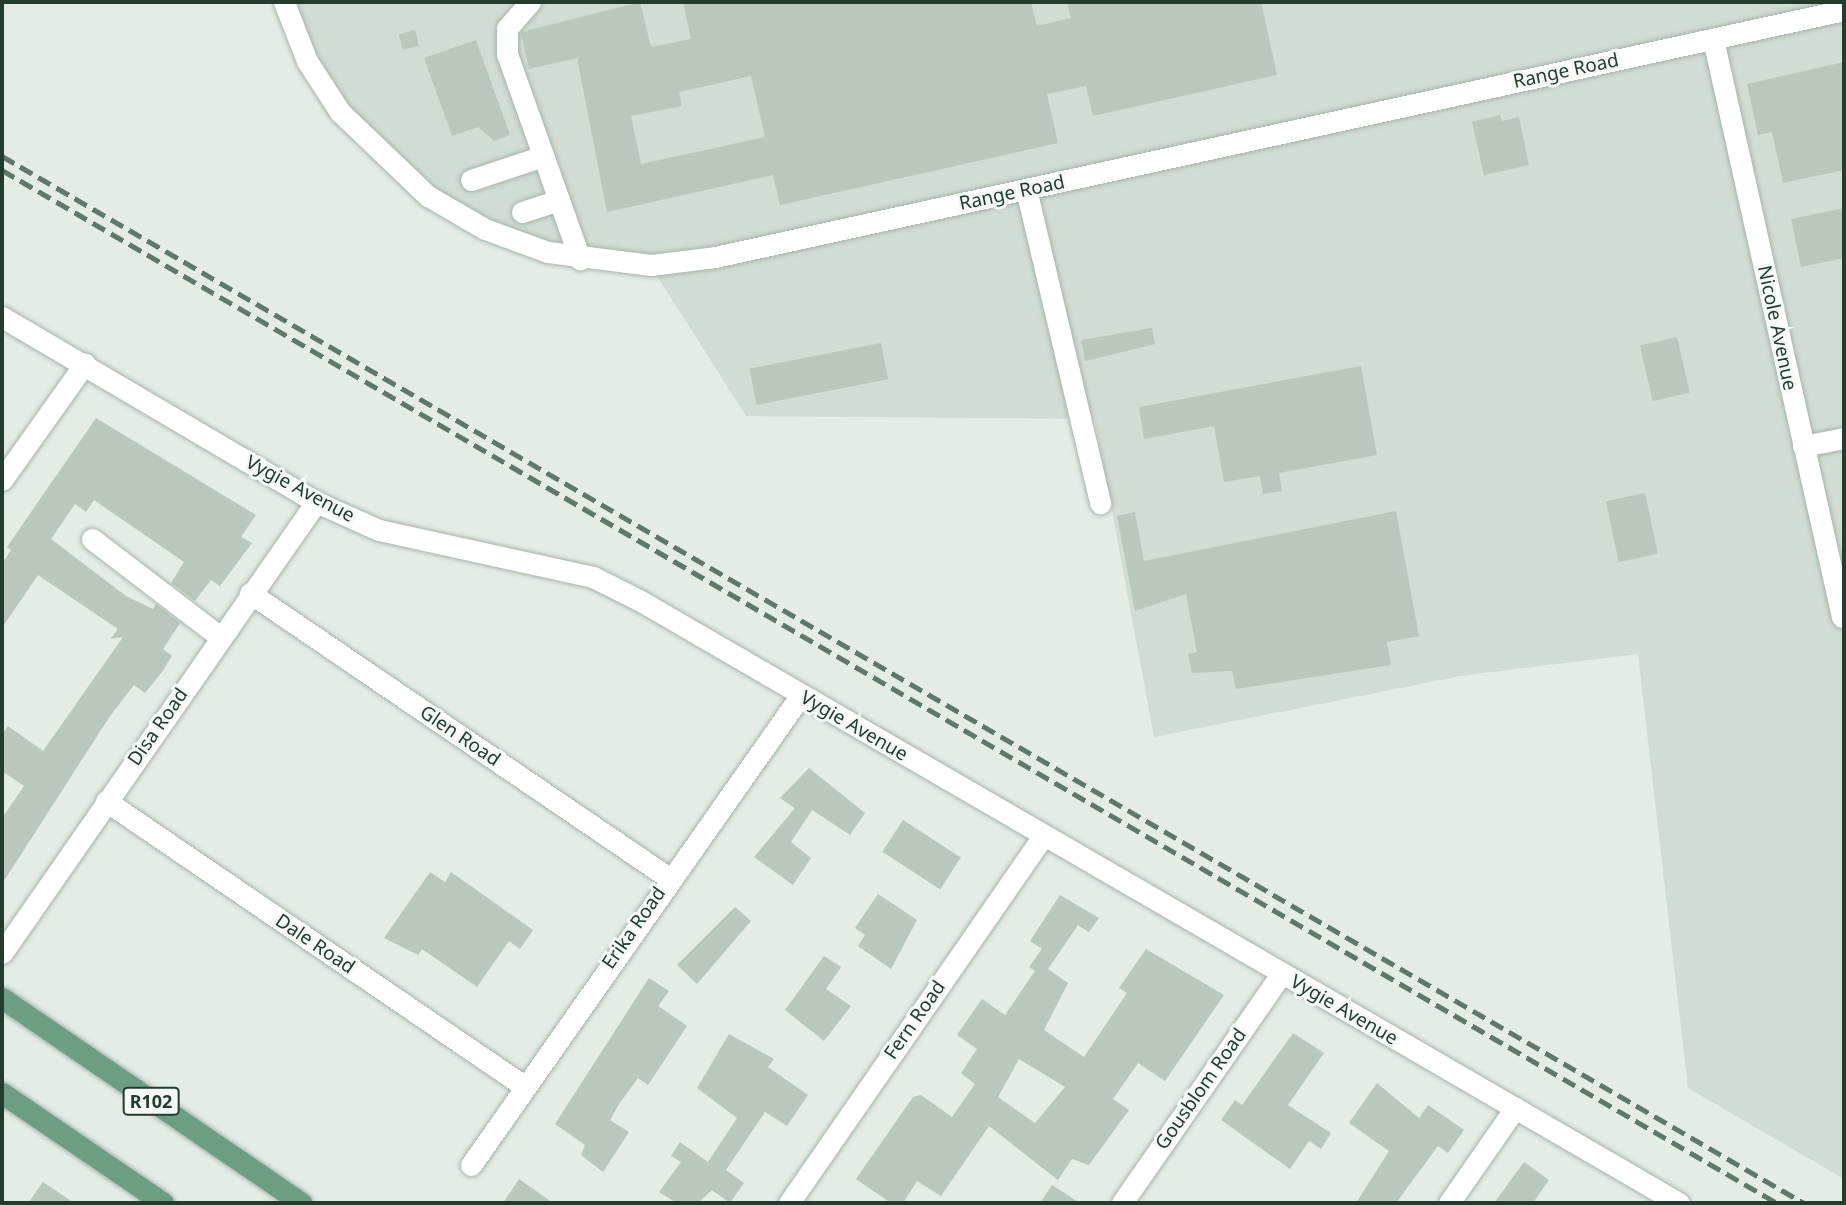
<!DOCTYPE html>
<style>
body{margin:0}
#map{position:relative;width:1846px;height:1205px;overflow:hidden;background:#e3ece5;font-family:"Noto Sans",sans-serif}
div>[style]{position:absolute}
[style*='--x']{left:calc(var(--x)*1px);top:calc(var(--y)*1px);width:calc(var(--w)*1px);rotate:calc(var(--a)*1deg)}
.built>*{inset:0;background:#d1dcd4}
.building>*{inset:0;background:#b9c7bd;transform-origin:0 0}
.roads{filter:drop-shadow(0 0 2px #a6b4aa) drop-shadow(0 0 2px #a6b4aa)}
.minor>*{height:21px;margin:-10.5px;padding:0 10.5px;transform-origin:10.5px;border-radius:10.5px;background:#fff}
.major>*{height:21px;margin:-10.5px;padding:0 10.5px;transform-origin:10.5px;border-radius:10.5px;background:#6b9e82}
.rail>*{height:5px;margin-top:-2.5px;transform-origin:0;background:repeating-linear-gradient(90deg,#5f7869 0 14px,transparent 0 21px)}
span{translate:-50% -50%;white-space:nowrap;text-align:center;line-height:1.15;-webkit-text-stroke:6px #f4f9f5;paint-order:stroke}
.shield-label span{padding:2px 5px;background:#f4f9f5;border:2px solid;border-radius:5px;-webkit-text-stroke-width:0}
.shield-label{font-size:18px;color:#243c2e;font-weight:700}
.street-label{font-size:19px;color:#243c2e}
.frame{position:absolute;inset:0;border:4px solid #243c2e;pointer-events:none}
</style>
<div id="map">
<div class="built">
<i style="clip-path:polygon(277px 2px,1844px 2px,1844px 1179px,1688px 1088px,1638px 654px,1460px 676px,1154px 737px,1095px 419px,746px 416px,652px 268px,557px 257px,386px 166px)"></i>
</div>
<div class="building">
<i style="clip-path:polygon(evenodd,640px 2px,651px 47px,691px 39px,683px 2px,1031px 2px,1037px 26px,1071px 18px,1067px 2px,1261px 2px,1277px 75px,1093px 116px,1086px 86px,1047px 94px,1058px 143px,780px 205px,773px 175px,607px 212px,577px 58px,529px 69px,521px 32px,640px 2px,751px 76px,765px 137px,641px 164px,631px 116px,682px 106px,679px 92px,751px 76px)"></i>
<i style="left:415px;top:30px;width:16px;height:17px;rotate:75deg"></i>
<i style="clip-path:polygon(476px 40px,510px 135px,494px 141px,478px 127px,452px 136px,424px 58px)"></i>
<i style="clip-path:polygon(1844px 62px,1844px 170px,1783px 183px,1772px 132px,1758px 135px,1747px 84px)"></i>
<i style="clip-path:polygon(1500px 115px,1502px 121px,1519px 117px,1529px 165px,1484px 175px,1472px 122px)"></i>
<i style="clip-path:polygon(1844px 208px,1844px 258px,1801px 267px,1791px 219px)"></i>
<i style="clip-path:polygon(1152px 328px,1155px 344px,1085px 361px,1081px 340px)"></i>
<i style="left:1677px;top:337px;width:57px;height:38px;rotate:77deg"></i>
<i style="left:881px;top:343px;width:37px;height:134px;rotate:79deg"></i>
<i style="clip-path:polygon(1361px 366px,1377px 455px,1279px 473px,1282px 491px,1263px 494px,1260px 476px,1224px 482px,1214px 426px,1144px 439px,1139px 407px)"></i>
<i style="clip-path:polygon(96px 418px,256px 515px,241px 537px,252px 543px,220px 586px,211px 580px,195px 601px,171px 583px,184px 562px,94px 500px,86px 512px,75px 504px,51px 539px,126px 596px,153px 609px,156px 604px,180px 623px,163px 649px,172px 656px,162px 672px,145px 693px,134px 685px,110px 716px,2px 884px,2px 818px,24px 786px,2px 771px,2px 735px,8px 726px,43px 751px,123px 637px,110px 639px,118px 629px,38px 575px,2px 628px,2px 564px,11px 550px,7px 547px)"></i>
<i style="left:1645px;top:493px;width:62px;height:40px;rotate:78deg"></i>
<i style="clip-path:polygon(1396px 511px,1419px 636px,1387px 642px,1391px 665px,1236px 689px,1232px 671px,1192px 673px,1188px 654px,1197px 652px,1186px 594px,1135px 611px,1117px 516px,1135px 512px,1144px 561px)"></i>
<i style="clip-path:polygon(809px 768px,865px 813px,850px 835px,812px 810px,791px 842px,811px 858px,793px 885px,754px 857px,795px 808px,780px 798px)"></i>
<i style="left:903px;top:820px;width:69px;height:38px;rotate:33deg"></i>
<i style="clip-path:polygon(430px 872px,445px 882px,451px 872px,533px 930px,520px 949px,509px 941px,477px 987px,422px 949px,418px 955px,384px 938px)"></i>
<i style="clip-path:polygon(878px 894px,917px 920px,891px 969px,858px 946px,865px 935px,855px 928px)"></i>
<i style="clip-path:polygon(evenodd,1060px 895px,1099px 918px,1089px 932px,1078px 925px,1048px 969px,1068px 983px,1044px 1030px,1084px 1057px,1127px 993px,1119px 988px,1146px 949px,1224px 995px,1165px 1081px,1138px 1063px,1113px 1099px,1129px 1110px,1089px 1165px,1072px 1159px,1058px 1180px,989px 1126px,941px 1196px,917px 1181px,903px 1203px,891px 1203px,856px 1179px,913px 1097px,921px 1095px,952px 1117px,975px 1084px,961px 1073px,977px 1049px,957px 1035px,982px 999px,1005px 1015px,1035px 971px,1029px 967px,1042px 949px,1030px 941px,1060px 895px,1019px 1059px,1065px 1087px,1035px 1123px,998px 1097px,1019px 1059px)"></i>
<i style="clip-path:polygon(735px 907px,751px 921px,697px 984px,677px 965px)"></i>
<i style="clip-path:polygon(824px 956px,841px 967px,826px 989px,851px 1006px,824px 1041px,785px 1010px)"></i>
<i style="clip-path:polygon(649px 978px,669px 991px,658px 1006px,687px 1026px,648px 1085px,638px 1078px,619px 1104px,610px 1120px,629px 1132px,603px 1172px,581px 1155px,585px 1145px,555px 1124px)"></i>
<i style="clip-path:polygon(1293px 1033px,1324px 1053px,1288px 1105px,1331px 1133px,1321px 1149px,1309px 1141px,1290px 1169px,1221px 1120px,1235px 1100px,1242px 1105px)"></i>
<i style="clip-path:polygon(729px 1034px,774px 1059px,768px 1067px,808px 1095px,787px 1126px,765px 1112px,726px 1170px,744px 1183px,730px 1203px,712px 1190px,698px 1203px,677px 1203px,659px 1192px,681px 1162px,671px 1156px,680px 1142px,708px 1162px,737px 1118px,697px 1088px)"></i>
<i style="clip-path:polygon(1377px 1083px,1419px 1118px,1428px 1105px,1464px 1130px,1448px 1153px,1438px 1146px,1396px 1203px,1356px 1203px,1389px 1151px,1349px 1123px)"></i>
<i style="clip-path:polygon(1524px 1162px,1549px 1180px,1533px 1203px,1494px 1203px)"></i>
<i style="clip-path:polygon(519px 1179px,553px 1203px,503px 1203px)"></i>
<i style="clip-path:polygon(43px 1182px,74px 1203px,28px 1203px)"></i>
<i style="clip-path:polygon(1052px 1185px,1080px 1203px,1040px 1203px)"></i>
</div>
<div class="roads">
<div class="minor">
<i style="--x:284;--y:2;--w:63;--a:68.7"></i>
<i style="--x:307;--y:61;--w:61;--a:57.1"></i>
<i style="--x:340;--y:112;--w:122;--a:43.7"></i>
<i style="--x:428;--y:196;--w:66;--a:30.1"></i>
<i style="--x:485;--y:229;--w:67;--a:20.1"></i>
<i style="--x:548;--y:252;--w:104;--a:7.2"></i>
<i style="--x:651;--y:265;--w:64;--a:-7.1"></i>
<i style="--x:715;--y:257;--w:1156;--a:-12.34"></i>
<i style="--x:530;--y:2;--w:35;--a:131"></i>
<i style="--x:507;--y:28;--w:26;--a:90"></i>
<i style="--x:507;--y:54;--w:218;--a:70.4"></i>
<i style="--x:1713;--y:39;--w:592;--a:77.42"></i>
<i style="--x:471;--y:180;--w:76;--a:-18.4"></i>
<i style="--x:1026;--y:189;--w:323;--a:76.7"></i>
<i style="--x:522;--y:212;--w:39;--a:-18"></i>
<i style="--x:2;--y:317;--w:364;--a:30.5"></i>
<i style="--x:316;--y:502;--w:69;--a:24"></i>
<i style="--x:379;--y:530;--w:219;--a:12.4"></i>
<i style="--x:593;--y:577;--w:51;--a:26.6"></i>
<i style="--x:639;--y:600;--w:1202;--a:30.11"></i>
<i style="--x:1803;--y:446;--w:42;--a:-11"></i>
<i style="--x:2;--y:480;--w:143;--a:-54.6"></i>
<i style="--x:92;--y:539;--w:161;--a:37.4"></i>
<i style="--x:250;--y:593;--w:507;--a:34.22"></i>
<i style="--x:106;--y:801;--w:506;--a:34.29"></i>
<i style="--x:2;--y:953;--w:550;--a:-55.15"></i>
<i style="--x:471;--y:1165;--w:574;--a:-54.93"></i>
<i style="--x:789;--y:1203;--w:445;--a:-55.3"></i>
<i style="--x:1122;--y:1203;--w:279;--a:-55.2"></i>
<i style="--x:1449;--y:1203;--w:116;--a:-55.2"></i>
</div>
<div class="major">
<i style="--x:2;--y:998;--w:363;--a:34.4"></i>
<i style="--x:2;--y:1093;--w:195;--a:34.3"></i>
</div>
</div>
<div class="rail">
<i style="--x:2;--y:156;--w:2084;--a:30.16"></i>
<i style="--x:2;--y:170;--w:2054;--a:30.2"></i>
</div>
<div class="shield-label">
<span style="left:151px;top:1101px">R102</span>
</div>
<div class="street-label">
<span style="left:1566px;top:71px;rotate:-12deg">Range Road</span>
<span style="left:1012px;top:193px;rotate:-12deg">Range Road</span>
<span style="left:1777px;top:328px;rotate:78deg">Nicole Avenue</span>
<span style="left:300px;top:489px;rotate:28deg">Vygie Avenue</span>
<span style="left:854px;top:726px;rotate:30deg">Vygie Avenue</span>
<span style="left:158px;top:727px;rotate:-55deg">Disa Road</span>
<span style="left:460px;top:736px;rotate:34deg">Glen Road</span>
<span style="left:634px;top:928px;rotate:-55deg">Erika Road</span>
<span style="left:315px;top:944px;rotate:34deg">Dale Road</span>
<span style="left:1344px;top:1010px;rotate:30deg">Vygie Avenue</span>
<span style="left:915px;top:1020px;rotate:-55deg">Fern Road</span>
<span style="left:1201px;top:1089px;rotate:-55deg">Gousblom Road</span>
</div>
<div class="frame"></div>
</div>
